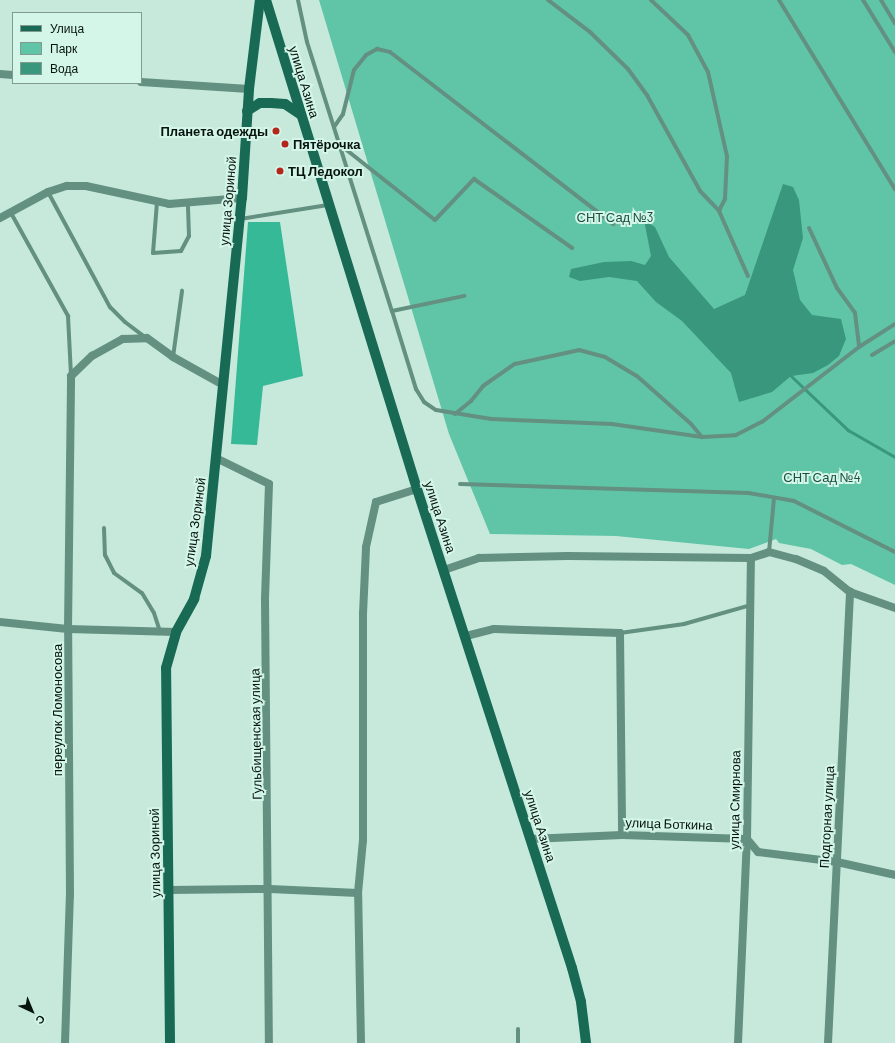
<!DOCTYPE html>
<meta charset="utf-8">
<style>
body{margin:0}
#map{position:relative;width:895px;height:1043px;overflow:hidden;background:#c6e9dc;font-family:Barlow,sans-serif}
div>[style]{position:absolute}
[style*='--x']{left:calc(var(--x)*1px);top:calc(var(--y)*1px);width:calc(var(--w)*1px);rotate:calc(var(--a)*1deg)}
.green>*{inset:0;background:#60c5a6}
.forest>*{inset:0;background:#36b996}
.water>*{inset:0;background:#38977c}
.stream>*{height:3px;margin:-1.5px;padding:0 1.5px;transform-origin:1.5px;border-radius:1.5px;background:#38977c}
.service>*{height:4px;margin:-2px;padding:0 2px;transform-origin:2px;border-radius:2px;background:#639081}
.minor>*{height:8px;margin:-4px;padding:0 4px;transform-origin:4px;border-radius:4px;background:#639081}
.secondary>*{height:10px;margin:-5px;padding:0 5px;transform-origin:5px;border-radius:5px;background:#186a54}
.dots>*{width:11px;height:11px;translate:-50% -50%;box-sizing:border-box;border:2px solid #d3f6e9;border-radius:50%}
span{translate:-50% -50%;white-space:nowrap;text-align:center;line-height:1.15;-webkit-text-stroke:4px #d3f6e9;paint-order:stroke}
.street-label{font-size:13px;color:#07130f}
.poi-label{font-size:13px;color:#07130f;font-weight:700}
.right{translate:-100% -50%;text-align:right}
.left{translate:0 -50%;text-align:left}
.park-label{font-size:13px;color:#1a4e3f}
.legend{position:absolute;left:12px;top:12px;width:130px;height:72px;box-sizing:border-box;background:#d3f6e9;border:1px solid #819b92;margin:0;padding:5px 7px;list-style:none;font-size:12px;color:#07130f}
.legend li{display:flex;align-items:center;gap:8px;height:20px}
.legend b{width:20px;border:1px solid #819b92}
.north{position:absolute;left:12px;top:991px;width:40px;height:40px;-webkit-text-stroke:3px #d3f6e9;paint-order:stroke;rotate:136deg;font-size:11px;font-weight:700;line-height:16px;text-align:center;color:#07130f}
.north::after{content:'';display:block;margin:auto;width:14px;height:18px;background:#07130f;clip-path:polygon(50% 0,100% 100%,50% 72%,0 100%)}
</style>
<div id="map">
<div class="green">
<i style="clip-path:polygon(319px 0,895px 0,895px 585px,851px 564px,842px 565px,811px 549px,779px 543px,776px 539px,749px 549px,616px 536px,490px 534px,449px 434px)"></i>
</div>
<div class="forest">
<i style="clip-path:polygon(248px 222px,280px 222px,303px 376px,263px 386px,257px 445px,231px 444px)"></i>
</div>
<div class="water">
<i style="clip-path:polygon(783px 184px,793px 187px,799px 200px,803px 238px,793px 270px,800px 300px,812px 315px,841px 319px,846px 339px,839px 356px,828px 365px,813px 373px,791px 376px,772px 392px,739px 402px,731px 373px,682px 321px,656px 302px,637px 281px,609px 277px,580px 281px,569px 277px,571px 269px,604px 262px,631px 261px,645px 265px,651px 256px,644px 220px,655px 227px,669px 257px,714px 309px,745px 295px)"></i>
</div>
<div class="stream">
<i style="--x:791;--y:376;--w:79;--a:43.5"></i>
<i style="--x:848;--y:430;--w:54;--a:29.9"></i>
</div>
<div class="service">
<i style="--x:298;--y:0;--w:43;--a:77.9"></i>
<i style="--x:307;--y:42;--w:282;--a:72.5"></i>
<i style="--x:392;--y:311;--w:74;--a:-11.8"></i>
<i style="--x:548;--y:0;--w:53;--a:37.3"></i>
<i style="--x:590;--y:32;--w:53;--a:44.2"></i>
<i style="--x:628;--y:69;--w:34;--a:54"></i>
<i style="--x:648;--y:97;--w:107;--a:61"></i>
<i style="--x:700;--y:191;--w:28;--a:46"></i>
<i style="--x:651;--y:0;--w:51;--a:43.4"></i>
<i style="--x:688;--y:35;--w:42;--a:61.6"></i>
<i style="--x:708;--y:72;--w:86;--a:77.3"></i>
<i style="--x:727;--y:156;--w:43;--a:92.7"></i>
<i style="--x:725;--y:199;--w:13;--a:117"></i>
<i style="--x:719;--y:211;--w:71;--a:66"></i>
<i style="--x:779;--y:0;--w:222;--a:58.5"></i>
<i style="--x:863;--y:0;--w:61;--a:58.4"></i>
<i style="--x:881;--y:0;--w:27;--a:59"></i>
<i style="--x:334;--y:127;--w:16;--a:-55"></i>
<i style="--x:343;--y:114;--w:45;--a:-76"></i>
<i style="--x:354;--y:70;--w:19;--a:-51"></i>
<i style="--x:366;--y:55;--w:13;--a:-29"></i>
<i style="--x:377;--y:49;--w:13;--a:13"></i>
<i style="--x:390;--y:52;--w:282;--a:37.6"></i>
<i style="--x:339;--y:144;--w:122;--a:38.4"></i>
<i style="--x:435;--y:220;--w:57;--a:-46.4"></i>
<i style="--x:474;--y:179;--w:120;--a:35.1"></i>
<i style="--x:48;--y:192;--w:131;--a:61.7"></i>
<i style="--x:110;--y:307;--w:21;--a:45"></i>
<i style="--x:125;--y:322;--w:25;--a:37"></i>
<i style="--x:157;--y:202;--w:51;--a:94.5"></i>
<i style="--x:153;--y:253;--w:28;--a:-4"></i>
<i style="--x:181;--y:251;--w:17;--a:-62"></i>
<i style="--x:189;--y:236;--w:33;--a:-92"></i>
<i style="--x:11;--y:213;--w:118;--a:61"></i>
<i style="--x:68;--y:316;--w:59;--a:87.1"></i>
<i style="--x:240;--y:219;--w:89;--a:-9"></i>
<i style="--x:809;--y:228;--w:66;--a:65"></i>
<i style="--x:837;--y:288;--w:31;--a:54"></i>
<i style="--x:855;--y:313;--w:34;--a:83"></i>
<i style="--x:392;--y:311;--w:82;--a:72.9"></i>
<i style="--x:416;--y:389;--w:15;--a:58"></i>
<i style="--x:424;--y:402;--w:14;--a:34"></i>
<i style="--x:436;--y:410;--w:56;--a:9.3"></i>
<i style="--x:491;--y:419;--w:121;--a:2.4"></i>
<i style="--x:612;--y:424;--w:91;--a:8.2"></i>
<i style="--x:702;--y:437;--w:34;--a:-3"></i>
<i style="--x:736;--y:435;--w:29;--a:-27"></i>
<i style="--x:762;--y:422;--w:123;--a:-37.7"></i>
<i style="--x:859;--y:347;--w:43;--a:-32.6"></i>
<i style="--x:872;--y:355;--w:27;--a:-31"></i>
<i style="--x:173;--y:357;--w:67;--a:-82.2"></i>
<i style="--x:455;--y:414;--w:21;--a:-39"></i>
<i style="--x:471;--y:401;--w:19;--a:-51"></i>
<i style="--x:483;--y:386;--w:39;--a:-35"></i>
<i style="--x:515;--y:364;--w:66;--a:-12.3"></i>
<i style="--x:579;--y:350;--w:27;--a:15"></i>
<i style="--x:605;--y:357;--w:37;--a:31"></i>
<i style="--x:637;--y:376;--w:72;--a:41.6"></i>
<i style="--x:691;--y:424;--w:17;--a:50"></i>
<i style="--x:460;--y:484;--w:289;--a:1.8"></i>
<i style="--x:749;--y:493;--w:46;--a:10.1"></i>
<i style="--x:794;--y:501;--w:113;--a:26.8"></i>
<i style="--x:104;--y:528;--w:27;--a:88"></i>
<i style="--x:105;--y:555;--w:20;--a:63"></i>
<i style="--x:114;--y:573;--w:34;--a:36"></i>
<i style="--x:142;--y:593;--w:23;--a:59"></i>
<i style="--x:154;--y:613;--w:19;--a:72"></i>
<i style="--x:769;--y:552;--w:54;--a:-84.7"></i>
<i style="--x:620;--y:633;--w:65;--a:-8"></i>
<i style="--x:684;--y:624;--w:70;--a:-15.8"></i>
<i style="--x:518;--y:1043;--w:14;--a:-90"></i>
</div>
<div class="minor">
<i style="--x:0;--y:74;--w:13;--a:4"></i>
<i style="--x:141;--y:82;--w:108;--a:3.7"></i>
<i style="--x:0;--y:218;--w:55;--a:-28.4"></i>
<i style="--x:48;--y:192;--w:20;--a:-18"></i>
<i style="--x:67;--y:186;--w:19;--a:0"></i>
<i style="--x:86;--y:186;--w:85;--a:12.2"></i>
<i style="--x:169;--y:204;--w:73;--a:-4.7"></i>
<i style="--x:216;--y:458;--w:59;--a:26.1"></i>
<i style="--x:269;--y:484;--w:115;--a:92"></i>
<i style="--x:265;--y:599;--w:444;--a:89.5"></i>
<i style="--x:444;--y:570;--w:37;--a:-19"></i>
<i style="--x:479;--y:558;--w:89;--a:-1.3"></i>
<i style="--x:568;--y:556;--w:183;--a:0.6"></i>
<i style="--x:751;--y:558;--w:19;--a:-18"></i>
<i style="--x:769;--y:552;--w:28;--a:15"></i>
<i style="--x:796;--y:559;--w:30;--a:23"></i>
<i style="--x:824;--y:571;--w:33;--a:39"></i>
<i style="--x:850;--y:592;--w:48;--a:19.6"></i>
<i style="--x:0;--y:622;--w:68;--a:5.9"></i>
<i style="--x:68;--y:629;--w:108;--a:1.6"></i>
<i style="--x:466;--y:636;--w:29;--a:-14"></i>
<i style="--x:494;--y:629;--w:126;--a:1.8"></i>
<i style="--x:620;--y:633;--w:202;--a:89.4"></i>
<i style="--x:530;--y:839;--w:92;--a:-2.5"></i>
<i style="--x:622;--y:835;--w:125;--a:1.8"></i>
<i style="--x:747;--y:839;--w:17;--a:50"></i>
<i style="--x:758;--y:852;--w:80;--a:7.2"></i>
<i style="--x:837;--y:862;--w:59;--a:12.6"></i>
<i style="--x:168;--y:890;--w:102;--a:-0.6"></i>
<i style="--x:270;--y:889;--w:88;--a:2.6"></i>
<i style="--x:65;--y:1043;--w:148;--a:-88.1"></i>
<i style="--x:70;--y:895;--w:266;--a:-90.4"></i>
<i style="--x:68;--y:629;--w:253;--a:-89.3"></i>
<i style="--x:71;--y:376;--w:29;--a:-44"></i>
<i style="--x:92;--y:356;--w:35;--a:-29"></i>
<i style="--x:123;--y:339;--w:24;--a:-2"></i>
<i style="--x:147;--y:338;--w:32;--a:36"></i>
<i style="--x:173;--y:357;--w:57;--a:29.2"></i>
<i style="--x:361;--y:1043;--w:150;--a:-91.1"></i>
<i style="--x:358;--y:893;--w:53;--a:-84.6"></i>
<i style="--x:363;--y:840;--w:226;--a:-90"></i>
<i style="--x:363;--y:614;--w:67;--a:-87.4"></i>
<i style="--x:366;--y:547;--w:46;--a:-77.5"></i>
<i style="--x:376;--y:502;--w:43;--a:-17.6"></i>
<i style="--x:738;--y:1043;--w:204;--a:-87.5"></i>
<i style="--x:747;--y:839;--w:281;--a:-89.2"></i>
<i style="--x:828;--y:1043;--w:452;--a:-87.2"></i>
</div>
<div class="secondary">
<i style="--x:266;--y:0;--w:512;--a:72.84"></i>
<i style="--x:417;--y:489;--w:503;--a:72.07"></i>
<i style="--x:572;--y:968;--w:35;--a:75"></i>
<i style="--x:581;--y:1002;--w:41;--a:83"></i>
<i style="--x:247;--y:111;--w:15;--a:-32"></i>
<i style="--x:260;--y:103;--w:11;--a:0"></i>
<i style="--x:271;--y:103;--w:14;--a:4"></i>
<i style="--x:285;--y:104;--w:18;--a:34"></i>
<i style="--x:170;--y:1043;--w:375;--a:-90.6"></i>
<i style="--x:166;--y:668;--w:37;--a:-74"></i>
<i style="--x:176;--y:632;--w:38;--a:-61"></i>
<i style="--x:194;--y:599;--w:45;--a:-74.4"></i>
<i style="--x:206;--y:556;--w:360;--a:-84.3"></i>
<i style="--x:242;--y:198;--w:109;--a:-86.3"></i>
<i style="--x:249;--y:89;--w:90;--a:-83"></i>
</div>
<div class="dots">
<i style="left:276px;top:131px;background:#b42619"></i>
<i style="left:285px;top:144px;background:#b42619"></i>
<i style="left:280px;top:171px;background:#b42619"></i>
</div>
<div class="street-label">
<span style="left:304px;top:82px;rotate:73deg">улица Азина</span>
<span style="left:228px;top:201px;rotate:-85deg">улица Зориной</span>
<span style="left:440px;top:517px;rotate:72deg">улица Азина</span>
<span style="left:195px;top:522px;rotate:-82deg">улица Зориной</span>
<span style="left:57px;top:710px;rotate:-90deg">переулок Ломоносова</span>
<span style="left:256px;top:734px;rotate:-91deg">Гульбищенская улица</span>
<span style="left:735px;top:800px;rotate:-89deg">улица Смирнова</span>
<span style="left:827px;top:817px;rotate:-87deg">Подгорная улица</span>
<span style="left:669px;top:824px;rotate:2deg">улица Боткина</span>
<span style="left:540px;top:826px;rotate:72deg">улица Азина</span>
<span style="left:155px;top:853px;rotate:-91deg">улица Зориной</span>
</div>
<div class="poi-label">
<span class="right" style="left:268px;top:131px">Планета одежды</span>
<span class="left" style="left:293px;top:144px">Пятёрочка</span>
<span class="left" style="left:288px;top:171px">ТЦ Ледокол</span>
</div>
<div class="park-label">
<span style="left:615px;top:217px">СНТ Сад №3</span>
<span style="left:822px;top:477px">СНТ Сад №4</span>
</div>
<ul class="legend">
<li><b style="height:5px;background:#186a54"></b>Улица</li>
<li><b style="height:11px;background:#60c5a6"></b>Парк</li>
<li><b style="height:11px;background:#38977c"></b>Вода</li>
</ul>
<div class="north">С</div>
</div>
